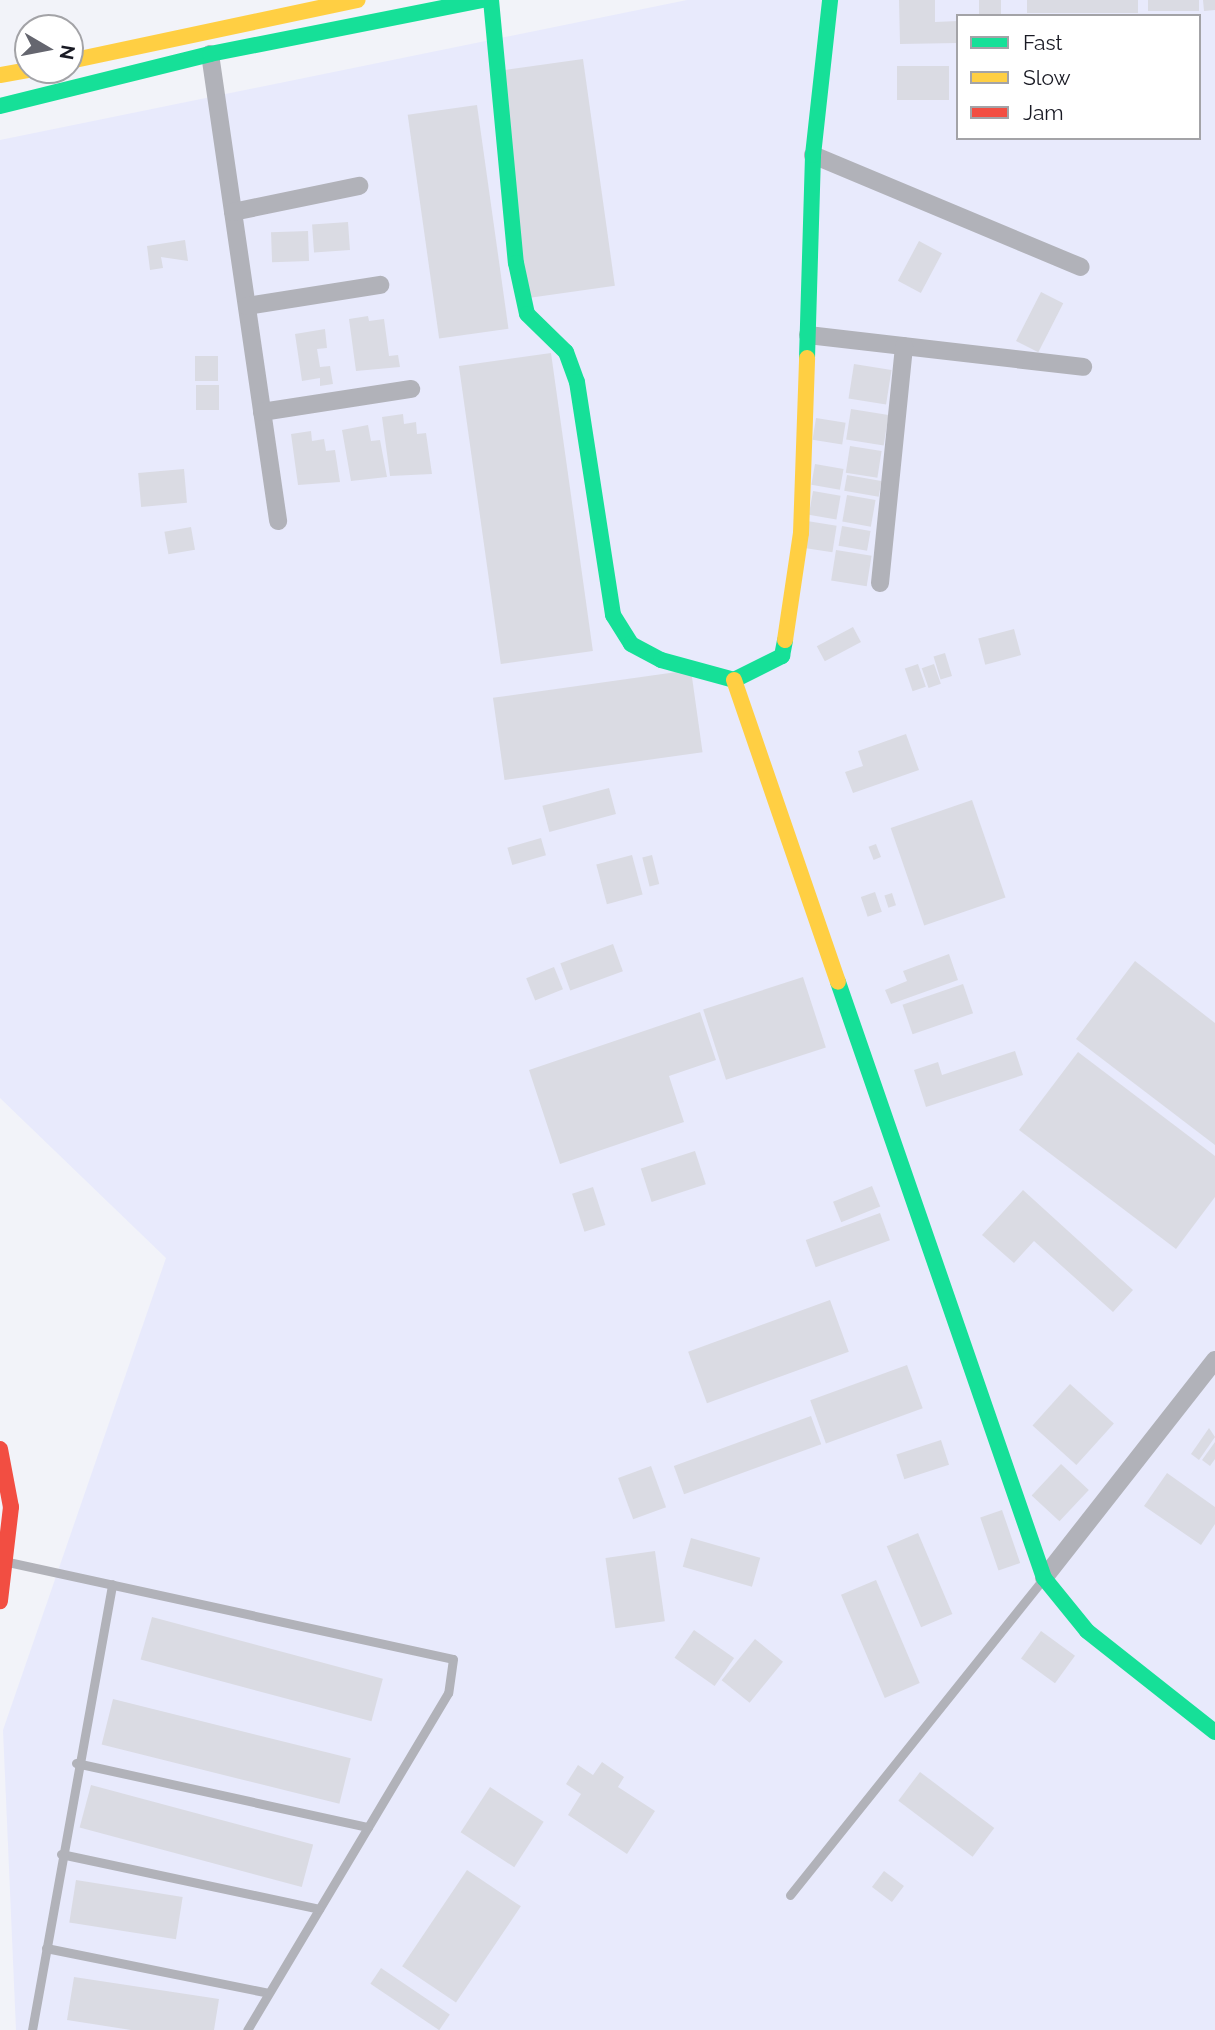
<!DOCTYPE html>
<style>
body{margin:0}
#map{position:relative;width:1215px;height:2030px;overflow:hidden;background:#f2f3f9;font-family:Raleway,sans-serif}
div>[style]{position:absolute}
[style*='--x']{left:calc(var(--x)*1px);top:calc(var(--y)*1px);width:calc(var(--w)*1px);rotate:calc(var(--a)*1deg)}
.built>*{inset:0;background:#e8eafc}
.building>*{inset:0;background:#dadbe3;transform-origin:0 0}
.lane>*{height:9px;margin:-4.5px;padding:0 4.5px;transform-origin:4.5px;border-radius:4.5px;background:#b1b2b9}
.street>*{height:18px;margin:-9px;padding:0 9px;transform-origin:9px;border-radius:9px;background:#b1b2b9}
.fast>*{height:16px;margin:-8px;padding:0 8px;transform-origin:8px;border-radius:8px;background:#16e098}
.slow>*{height:16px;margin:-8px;padding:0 8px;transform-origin:8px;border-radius:8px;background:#ffcf43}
.jam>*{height:16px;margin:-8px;padding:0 8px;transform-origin:8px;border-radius:8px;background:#f24e42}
span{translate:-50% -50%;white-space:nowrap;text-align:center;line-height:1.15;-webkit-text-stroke:7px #fff;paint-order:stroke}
.legend{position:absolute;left:956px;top:14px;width:245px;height:126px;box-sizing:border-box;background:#fff;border:2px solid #a3a3a7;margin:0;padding:9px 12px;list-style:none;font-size:21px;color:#191a24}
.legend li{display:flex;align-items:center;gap:14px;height:35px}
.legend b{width:35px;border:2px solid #a3a3a7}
.north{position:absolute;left:14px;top:14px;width:70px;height:70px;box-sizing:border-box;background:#fff;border:2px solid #a3a3a7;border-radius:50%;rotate:100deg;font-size:19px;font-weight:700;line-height:28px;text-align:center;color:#191a24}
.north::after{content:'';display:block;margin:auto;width:24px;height:32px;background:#65666f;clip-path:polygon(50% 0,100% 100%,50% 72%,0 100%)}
</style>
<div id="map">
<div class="built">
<i style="clip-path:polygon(evenodd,687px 0,1215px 0,1215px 2030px,16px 2030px,3px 1730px,166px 1258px,0 1098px,0 140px,687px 0,958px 16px,1199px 16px,1199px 138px,958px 138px,958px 16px)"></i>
</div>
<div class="building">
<i style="clip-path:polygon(899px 0,935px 0,935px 22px,958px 21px,958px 43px,900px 44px)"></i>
<i style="left:979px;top:0;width:22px;height:16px"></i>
<i style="left:1027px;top:0;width:111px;height:13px"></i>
<i style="left:1148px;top:0;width:51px;height:11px"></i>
<i style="clip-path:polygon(1203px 0,1215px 0,1215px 10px,1204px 11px)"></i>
<i style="left:583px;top:59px;width:229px;height:91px;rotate:82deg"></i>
<i style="left:949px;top:66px;width:34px;height:52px;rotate:90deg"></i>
<i style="left:477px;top:105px;width:226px;height:70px;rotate:82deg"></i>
<i style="left:348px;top:222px;width:28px;height:36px;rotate:86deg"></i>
<i style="left:308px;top:231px;width:30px;height:37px;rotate:88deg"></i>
<i style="clip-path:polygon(185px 240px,188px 261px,161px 257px,163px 268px,150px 270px,147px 246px)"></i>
<i style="left:919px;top:241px;width:26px;height:45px;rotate:28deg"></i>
<i style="left:1041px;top:292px;width:25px;height:55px;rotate:27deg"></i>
<i style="clip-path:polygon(368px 316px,369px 321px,384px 319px,389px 356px,398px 355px,400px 367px,356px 371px,349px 319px)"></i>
<i style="clip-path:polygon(325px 329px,327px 348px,317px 349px,320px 367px,330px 366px,333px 384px,320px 386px,320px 378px,302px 381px,295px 334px)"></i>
<i style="left:551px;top:353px;width:301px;height:93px;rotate:82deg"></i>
<i style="left:218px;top:356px;width:25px;height:23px;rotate:90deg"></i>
<i style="left:854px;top:364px;width:38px;height:35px;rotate:9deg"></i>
<i style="left:196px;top:385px;width:23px;height:25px"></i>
<i style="left:851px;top:409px;width:38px;height:31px;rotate:9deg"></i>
<i style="clip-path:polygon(403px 414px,404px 424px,416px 422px,417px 434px,426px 433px,432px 474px,390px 476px,382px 417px)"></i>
<i style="left:816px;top:418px;width:30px;height:22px;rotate:9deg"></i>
<i style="clip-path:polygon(368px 425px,371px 441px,380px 440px,387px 477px,351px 481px,342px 430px)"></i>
<i style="clip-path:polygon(311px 431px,312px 441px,324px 439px,326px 451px,335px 450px,340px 482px,298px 485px,291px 434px)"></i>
<i style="left:850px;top:446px;width:32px;height:27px;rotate:9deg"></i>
<i style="left:815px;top:464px;width:29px;height:21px;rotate:10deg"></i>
<i style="left:184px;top:469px;width:34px;height:46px;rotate:85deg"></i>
<i style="left:847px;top:475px;width:35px;height:16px;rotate:10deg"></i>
<i style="left:813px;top:491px;width:28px;height:24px;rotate:10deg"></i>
<i style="left:847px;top:495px;width:29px;height:27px;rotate:10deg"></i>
<i style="left:807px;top:521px;width:30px;height:27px;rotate:9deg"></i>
<i style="left:842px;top:526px;width:29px;height:20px;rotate:10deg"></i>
<i style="left:191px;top:527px;width:23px;height:27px;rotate:80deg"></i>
<i style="left:836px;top:550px;width:36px;height:31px;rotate:9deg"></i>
<i style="left:853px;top:627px;width:17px;height:41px;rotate:62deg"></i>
<i style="left:1014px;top:629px;width:27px;height:37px;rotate:75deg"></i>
<i style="left:945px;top:653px;width:24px;height:12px;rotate:73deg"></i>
<i style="left:918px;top:664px;width:24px;height:14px;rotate:71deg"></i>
<i style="left:934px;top:664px;width:21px;height:13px;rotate:71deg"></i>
<i style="left:691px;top:670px;width:83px;height:200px;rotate:82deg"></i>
<i style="clip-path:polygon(906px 734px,919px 770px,853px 793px,845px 772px,863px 766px,858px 751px)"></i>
<i style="left:609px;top:788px;width:27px;height:69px;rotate:75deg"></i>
<i style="left:972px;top:800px;width:103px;height:86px;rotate:71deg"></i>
<i style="left:541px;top:838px;width:18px;height:35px;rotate:74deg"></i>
<i style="left:876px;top:844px;width:14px;height:8px;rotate:69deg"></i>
<i style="left:632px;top:855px;width:41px;height:37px;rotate:75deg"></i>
<i style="left:652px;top:855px;width:30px;height:10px;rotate:76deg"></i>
<i style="left:875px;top:892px;width:21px;height:15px;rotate:71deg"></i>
<i style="left:892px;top:893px;width:13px;height:8px;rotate:72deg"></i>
<i style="left:613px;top:944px;width:29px;height:56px;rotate:70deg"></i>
<i style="clip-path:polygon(949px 954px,958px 980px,891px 1004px,885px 990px,907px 981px,903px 971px)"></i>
<i style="clip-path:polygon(1135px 961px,1215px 1023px,1215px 1145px,1076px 1039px)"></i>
<i style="left:554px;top:967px;width:24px;height:30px;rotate:68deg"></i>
<i style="left:803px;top:977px;width:74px;height:105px;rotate:72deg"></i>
<i style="left:963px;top:984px;width:31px;height:64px;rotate:71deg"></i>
<i style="clip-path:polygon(700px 1012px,716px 1060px,669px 1076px,684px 1122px,560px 1164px,529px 1070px)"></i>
<i style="clip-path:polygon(1015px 1051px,1023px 1075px,926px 1107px,914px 1070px,938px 1062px,942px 1075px)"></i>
<i style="clip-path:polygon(1078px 1052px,1215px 1156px,1215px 1197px,1176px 1249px,1019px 1130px)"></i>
<i style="left:695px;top:1151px;width:35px;height:57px;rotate:72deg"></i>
<i style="left:872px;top:1186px;width:22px;height:42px;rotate:68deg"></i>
<i style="left:593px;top:1187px;width:40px;height:22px;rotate:72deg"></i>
<i style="clip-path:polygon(1023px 1190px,1133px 1290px,1113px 1312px,1034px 1241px,1014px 1263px,982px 1235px)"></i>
<i style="left:880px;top:1213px;width:29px;height:79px;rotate:70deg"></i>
<i style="left:830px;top:1300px;width:55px;height:151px;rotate:70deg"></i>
<i style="left:907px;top:1365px;width:46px;height:103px;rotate:70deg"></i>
<i style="left:1070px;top:1384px;width:59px;height:56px;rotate:42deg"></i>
<i style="left:811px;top:1416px;width:30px;height:146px;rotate:70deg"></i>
<i style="clip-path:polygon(1209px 1428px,1215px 1437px,1199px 1460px,1191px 1454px)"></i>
<i style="left:941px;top:1440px;width:26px;height:47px;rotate:72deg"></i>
<i style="clip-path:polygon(1215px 1442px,1215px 1459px,1210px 1466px,1202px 1460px)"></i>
<i style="left:1061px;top:1464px;width:38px;height:43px;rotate:43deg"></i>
<i style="left:651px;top:1466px;width:44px;height:35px;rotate:70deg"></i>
<i style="clip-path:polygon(1167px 1473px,1215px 1507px,1215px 1524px,1201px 1545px,1144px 1506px)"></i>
<i style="left:1002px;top:1510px;width:56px;height:23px;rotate:71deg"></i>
<i style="left:918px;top:1533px;width:88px;height:34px;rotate:67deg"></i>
<i style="left:691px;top:1538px;width:72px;height:30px;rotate:16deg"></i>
<i style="left:655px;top:1551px;width:71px;height:50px;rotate:82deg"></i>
<i style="left:876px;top:1580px;width:112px;height:38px;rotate:67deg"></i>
<i style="left:152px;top:1617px;width:239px;height:44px;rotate:15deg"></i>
<i style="left:694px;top:1630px;width:49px;height:34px;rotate:35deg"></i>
<i style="left:1041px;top:1631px;width:42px;height:34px;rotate:36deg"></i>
<i style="left:755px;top:1639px;width:36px;height:53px;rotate:39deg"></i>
<i style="left:113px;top:1699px;width:245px;height:47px;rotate:14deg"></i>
<i style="clip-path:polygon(602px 1762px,624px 1777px,618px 1787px,655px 1811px,627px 1854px,568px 1815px,581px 1794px,566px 1784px,578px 1765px,593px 1775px)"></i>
<i style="left:920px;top:1772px;width:93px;height:36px;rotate:37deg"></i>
<i style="left:91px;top:1785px;width:230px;height:44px;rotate:15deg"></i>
<i style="left:490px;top:1787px;width:64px;height:54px;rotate:33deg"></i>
<i style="left:467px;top:1870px;width:65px;height:116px;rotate:34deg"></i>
<i style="left:884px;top:1871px;width:25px;height:20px;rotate:37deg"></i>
<i style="left:76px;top:1880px;width:108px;height:43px;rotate:9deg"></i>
<i style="left:381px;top:1968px;width:83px;height:19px;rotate:34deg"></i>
<i style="clip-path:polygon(74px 1977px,219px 1999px,214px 2030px,131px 2030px,67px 2020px)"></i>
</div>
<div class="lane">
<i style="--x:8;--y:1562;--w:455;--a:12.3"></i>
<i style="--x:453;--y:1659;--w:34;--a:98"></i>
<i style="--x:448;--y:1693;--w:392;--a:120.8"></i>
<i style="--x:76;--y:1763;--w:299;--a:12.4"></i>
<i style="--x:61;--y:1854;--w:264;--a:12"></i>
<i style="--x:790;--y:1895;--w:403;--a:-51.3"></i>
<i style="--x:46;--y:1948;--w:227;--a:11.4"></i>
<i style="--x:32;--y:2030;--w:453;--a:-79.8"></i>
</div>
<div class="street">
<i style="--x:210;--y:54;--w:472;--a:81.7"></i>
<i style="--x:813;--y:155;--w:290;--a:22.7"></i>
<i style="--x:233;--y:212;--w:129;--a:-11.7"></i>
<i style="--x:247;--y:306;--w:135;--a:-9"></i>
<i style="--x:808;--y:335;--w:277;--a:6.6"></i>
<i style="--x:262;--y:412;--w:151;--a:-8.8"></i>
<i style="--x:880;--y:583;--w:238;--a:-84.2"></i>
<i style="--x:1044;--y:1578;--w:277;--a:-51.9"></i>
</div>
<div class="fast">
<i style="--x:491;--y:0;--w:264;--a:84.6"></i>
<i style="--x:516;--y:263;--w:52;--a:77.8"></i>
<i style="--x:527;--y:314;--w:54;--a:44.3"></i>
<i style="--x:566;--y:352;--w:32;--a:70"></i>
<i style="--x:577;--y:382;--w:236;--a:81.2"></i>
<i style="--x:613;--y:615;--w:34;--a:58"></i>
<i style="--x:631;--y:644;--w:34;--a:28"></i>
<i style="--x:661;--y:660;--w:76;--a:15.3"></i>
<i style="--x:734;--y:680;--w:54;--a:-26.6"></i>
<i style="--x:782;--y:656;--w:16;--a:-79"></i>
<i style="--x:0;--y:106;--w:216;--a:-13.9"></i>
<i style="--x:210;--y:54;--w:278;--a:-11.2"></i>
<i style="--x:807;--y:358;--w:203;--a:-88.3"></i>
<i style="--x:813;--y:155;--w:156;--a:-83.7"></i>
<i style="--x:838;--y:982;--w:631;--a:70.93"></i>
<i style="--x:1044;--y:1578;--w:68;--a:50.9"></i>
<i style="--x:1087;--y:1631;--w:163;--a:38.3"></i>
</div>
<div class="slow">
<i style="--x:70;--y:61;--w:294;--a:-12"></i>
<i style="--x:0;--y:75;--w:28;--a:-10"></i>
<i style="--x:785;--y:640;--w:108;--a:-81.5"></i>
<i style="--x:801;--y:533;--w:175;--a:-88"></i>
<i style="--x:734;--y:680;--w:319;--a:71"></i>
</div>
<div class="jam">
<i style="--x:0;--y:1449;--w:59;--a:79.3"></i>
<i style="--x:11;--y:1507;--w:95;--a:96.7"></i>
</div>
<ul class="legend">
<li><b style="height:9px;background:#16e098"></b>Fast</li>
<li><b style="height:9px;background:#ffcf43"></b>Slow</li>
<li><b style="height:9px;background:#f24e42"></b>Jam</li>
</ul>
<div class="north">N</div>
</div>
